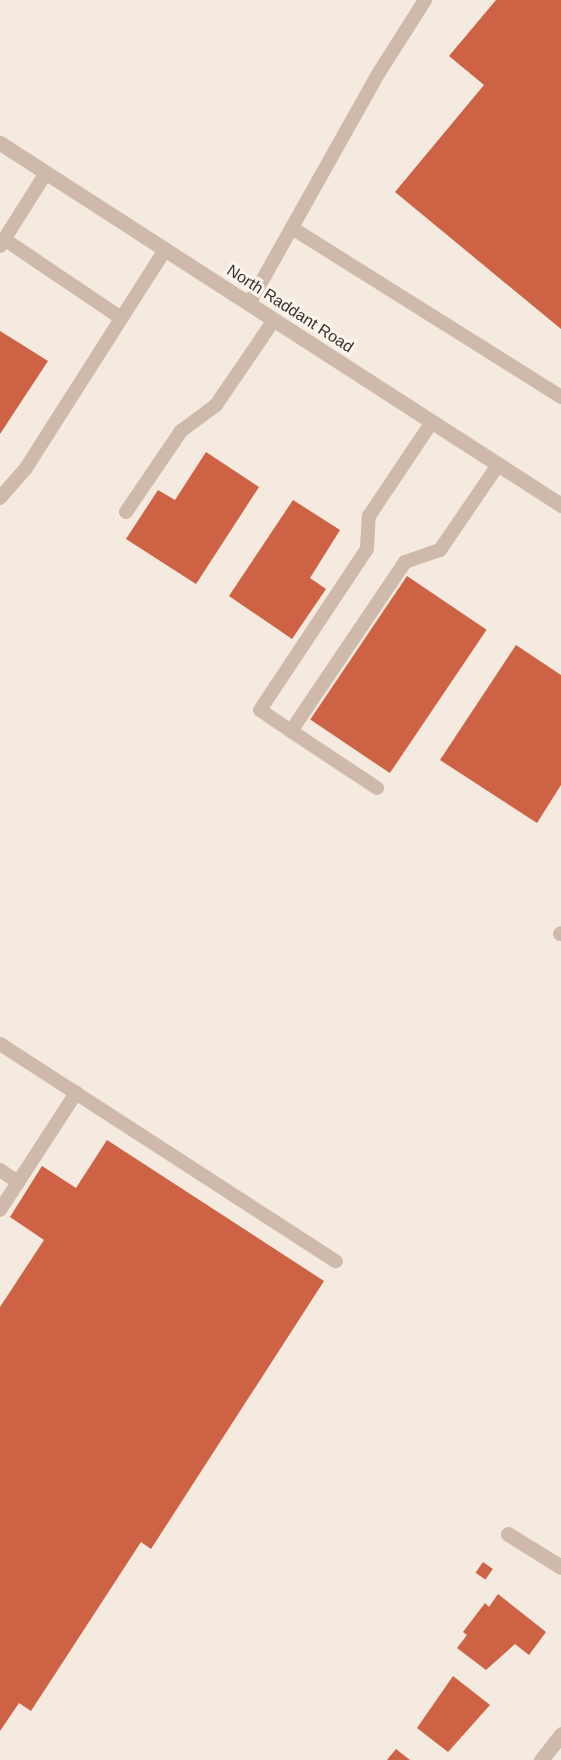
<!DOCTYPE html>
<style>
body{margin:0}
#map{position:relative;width:561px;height:1760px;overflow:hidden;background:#f4eadf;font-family:Arial,sans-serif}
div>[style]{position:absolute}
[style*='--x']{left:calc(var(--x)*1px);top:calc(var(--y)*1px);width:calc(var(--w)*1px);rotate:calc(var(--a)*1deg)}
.building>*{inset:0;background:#cd6245;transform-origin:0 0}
.service>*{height:14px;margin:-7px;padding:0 7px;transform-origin:7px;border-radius:7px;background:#ceb9aa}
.minor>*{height:15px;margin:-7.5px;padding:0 7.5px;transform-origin:7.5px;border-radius:7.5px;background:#ceb9aa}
span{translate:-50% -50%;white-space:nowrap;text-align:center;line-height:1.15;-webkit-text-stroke:6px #fbf4ec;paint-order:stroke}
.street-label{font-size:16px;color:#3b2f2a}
</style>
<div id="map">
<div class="building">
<i style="clip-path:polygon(496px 0,561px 0,561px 329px,395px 192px,484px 85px,449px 56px)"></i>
<i style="clip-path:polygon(0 331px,48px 361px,0 434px)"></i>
<i style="clip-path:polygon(206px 452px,259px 487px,196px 584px,126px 539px,158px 490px,175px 500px)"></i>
<i style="clip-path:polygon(293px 500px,340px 530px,310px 578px,326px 589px,292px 639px,229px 596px)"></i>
<i style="left:407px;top:576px;width:96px;height:173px;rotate:34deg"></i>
<i style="clip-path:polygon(516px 645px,561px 675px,561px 785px,537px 823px,440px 760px)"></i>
<i style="clip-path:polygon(107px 1140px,324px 1281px,151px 1549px,141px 1542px,31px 1711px,19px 1703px,0 1731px,0 1307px,44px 1240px,10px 1217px,42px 1166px,76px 1188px)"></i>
<i style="left:483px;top:1562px;width:12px;height:13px;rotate:35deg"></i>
<i style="clip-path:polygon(498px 1594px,546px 1632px,529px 1655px,515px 1644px,486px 1670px,457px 1648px,467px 1635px,463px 1632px,485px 1603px,489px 1607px)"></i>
<i style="clip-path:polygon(453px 1676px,490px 1705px,448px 1752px,417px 1728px)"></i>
<i style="clip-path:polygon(396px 1749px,410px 1760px,387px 1760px)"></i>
</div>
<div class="service">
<i style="--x:292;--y:228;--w:318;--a:32.1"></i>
<i style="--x:4;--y:239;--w:141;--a:34"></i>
<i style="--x:0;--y:246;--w:86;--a:-57.8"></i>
<i style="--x:249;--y:304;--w:267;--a:-60.7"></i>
<i style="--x:380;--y:71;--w:84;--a:-57.6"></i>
<i style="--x:0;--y:498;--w:40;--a:-49"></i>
<i style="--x:26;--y:468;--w:259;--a:-57.5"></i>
<i style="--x:126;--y:512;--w:98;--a:-55.8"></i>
<i style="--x:181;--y:431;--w:44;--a:-36.6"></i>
<i style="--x:216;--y:405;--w:103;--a:-55.7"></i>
<i style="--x:291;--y:731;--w:37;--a:-146"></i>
<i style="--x:260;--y:710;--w:193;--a:-56.4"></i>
<i style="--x:367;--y:549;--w:33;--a:-87"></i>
<i style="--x:369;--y:516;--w:113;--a:-56.2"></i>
<i style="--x:377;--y:788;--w:103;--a:-146.5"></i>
<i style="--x:291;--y:731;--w:204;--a:-56"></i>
<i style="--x:405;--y:562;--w:37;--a:-19"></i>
<i style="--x:440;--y:550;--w:103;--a:-55.7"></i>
<i style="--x:560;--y:934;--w:1;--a:-45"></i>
<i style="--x:0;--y:1044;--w:400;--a:32.9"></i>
<i style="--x:0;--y:1170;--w:22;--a:34"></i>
<i style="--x:0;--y:1210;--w:140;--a:-57"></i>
</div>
<div class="minor">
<i style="--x:0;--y:143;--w:668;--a:32.83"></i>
<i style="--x:508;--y:1534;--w:62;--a:31.9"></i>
<i style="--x:541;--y:1760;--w:33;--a:-52"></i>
</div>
<div class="street-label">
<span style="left:290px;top:309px;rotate:33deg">North Raddant Road</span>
</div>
</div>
